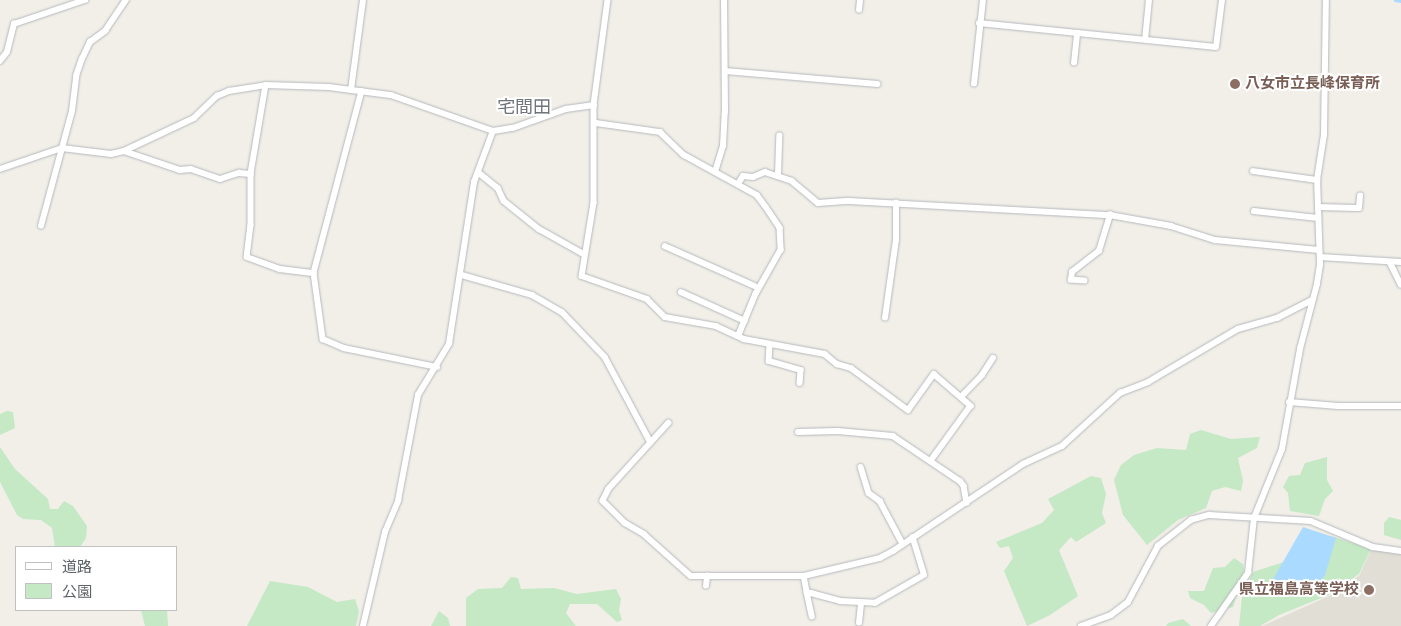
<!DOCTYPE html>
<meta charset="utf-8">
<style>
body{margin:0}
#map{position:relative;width:1401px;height:626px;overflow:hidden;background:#f1efe8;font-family:Figtree,"Noto Sans JP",sans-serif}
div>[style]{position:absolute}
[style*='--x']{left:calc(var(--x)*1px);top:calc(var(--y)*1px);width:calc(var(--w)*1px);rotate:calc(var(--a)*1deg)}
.education>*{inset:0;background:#e1ded6}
.green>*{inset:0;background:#c5e8c5}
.water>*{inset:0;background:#aadaff}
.stream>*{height:2.5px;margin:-1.25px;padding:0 1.25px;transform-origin:1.25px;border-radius:1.25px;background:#aadaff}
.roads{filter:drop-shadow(0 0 1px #b5b8bc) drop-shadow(0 0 1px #b5b8bc)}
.minor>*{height:5.5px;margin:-2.75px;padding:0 2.75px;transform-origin:2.75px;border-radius:2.75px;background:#fff}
.dots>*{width:14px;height:14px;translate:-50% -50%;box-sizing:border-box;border:2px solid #fff;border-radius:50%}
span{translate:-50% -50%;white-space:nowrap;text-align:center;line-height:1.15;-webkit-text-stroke:4px #fff;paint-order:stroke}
.education-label{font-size:15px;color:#785e54;font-weight:700}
.left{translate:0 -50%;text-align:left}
.right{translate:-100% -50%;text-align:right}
.quarter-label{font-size:18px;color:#70757a}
.legend{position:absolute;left:15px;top:546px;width:162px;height:65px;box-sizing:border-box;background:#fff;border:1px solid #bfc1c3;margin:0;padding:6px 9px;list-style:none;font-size:15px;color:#5f6368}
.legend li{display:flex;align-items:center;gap:10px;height:25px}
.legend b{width:25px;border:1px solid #bfc1c3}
</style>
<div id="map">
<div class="education">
<i style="clip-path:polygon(1371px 550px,1401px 554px,1401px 626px,1262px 626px,1331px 595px,1359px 576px)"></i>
</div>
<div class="green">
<i style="clip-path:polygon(7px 411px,13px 412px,15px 428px,0 435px,0 414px)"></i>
<i style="clip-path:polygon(1201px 430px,1231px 439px,1260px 437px,1257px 448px,1238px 458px,1243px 481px,1241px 491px,1225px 487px,1212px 491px,1206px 508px,1178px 520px,1147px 545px,1123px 515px,1114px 480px,1121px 465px,1134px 455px,1157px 448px,1186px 450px,1190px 434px)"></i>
<i style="clip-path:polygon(0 447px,15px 469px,48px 499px,50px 509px,58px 509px,64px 501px,73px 506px,87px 526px,86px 538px,80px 547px,55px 547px,52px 528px,41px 520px,23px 519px,17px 515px,0 482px)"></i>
<i style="clip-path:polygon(1327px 457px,1327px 480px,1333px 491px,1325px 499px,1319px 516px,1290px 511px,1288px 493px,1283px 487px,1289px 476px,1300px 475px,1305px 463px)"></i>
<i style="clip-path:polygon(1091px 476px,1101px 478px,1106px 494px,1102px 513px,1106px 523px,1076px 542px,1071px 537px,1059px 550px,1078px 596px,1050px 615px,1027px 626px,1004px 571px,1013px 558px,1009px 546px,1000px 548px,996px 542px,1042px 523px,1054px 510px,1048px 499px)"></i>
<i style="clip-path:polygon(1389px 517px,1401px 520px,1401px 540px,1384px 535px,1384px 523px)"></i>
<i style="clip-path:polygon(1331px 536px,1371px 549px,1359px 574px,1331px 594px,1279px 615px,1260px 626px,1239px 626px,1242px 597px,1253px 572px,1284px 562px)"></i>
<i style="clip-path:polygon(1234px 558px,1243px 564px,1244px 570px,1233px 607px,1211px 613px,1204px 605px,1190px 598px,1188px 591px,1204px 591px,1213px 568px,1225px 567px)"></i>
<i style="clip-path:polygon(511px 577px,518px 578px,521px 589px,554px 588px,577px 594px,616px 589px,621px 599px,619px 610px,622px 620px,617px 622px,597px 604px,570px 604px,566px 613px,576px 626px,466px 626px,466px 598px,478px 589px,502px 588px)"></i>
<i style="clip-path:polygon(270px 581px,308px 587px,337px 602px,355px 599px,359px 611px,356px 626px,247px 626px)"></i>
<i style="clip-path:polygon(141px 610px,167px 610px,168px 626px,145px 626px)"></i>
<i style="clip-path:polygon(439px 611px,448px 618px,450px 626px,431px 626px)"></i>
<i style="clip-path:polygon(1183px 619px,1191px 626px,1166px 626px,1168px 623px)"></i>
</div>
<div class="water">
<i style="clip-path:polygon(1303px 527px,1336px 538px,1325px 575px,1312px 592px,1291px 592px,1270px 596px,1268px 588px)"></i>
</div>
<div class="stream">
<i style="--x:1395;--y:0;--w:6;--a:9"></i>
</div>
<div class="roads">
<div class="minor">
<i style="--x:608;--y:0;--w:106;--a:97.6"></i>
<i style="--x:594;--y:105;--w:98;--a:90"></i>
<i style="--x:594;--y:203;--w:74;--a:99.3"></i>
<i style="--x:582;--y:276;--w:69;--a:19.5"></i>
<i style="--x:647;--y:299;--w:25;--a:45"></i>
<i style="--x:665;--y:317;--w:52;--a:10"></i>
<i style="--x:716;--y:326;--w:31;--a:25"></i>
<i style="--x:744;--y:339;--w:82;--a:10.5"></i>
<i style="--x:825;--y:354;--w:16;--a:40"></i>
<i style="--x:837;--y:364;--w:15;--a:16"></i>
<i style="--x:851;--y:368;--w:71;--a:36.4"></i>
<i style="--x:908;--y:410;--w:44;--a:-54.2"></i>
<i style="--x:934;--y:374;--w:49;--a:40.9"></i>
<i style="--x:971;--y:406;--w:68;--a:126"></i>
<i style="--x:859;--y:10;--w:10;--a:-84"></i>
<i style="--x:979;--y:23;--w:238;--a:5.8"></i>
<i style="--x:1216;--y:47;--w:47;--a:-82.7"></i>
<i style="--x:1145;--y:40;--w:40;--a:-84.3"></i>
<i style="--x:0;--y:61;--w:11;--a:-52"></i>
<i style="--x:7;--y:52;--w:29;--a:-76"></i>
<i style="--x:14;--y:24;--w:75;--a:-18.7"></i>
<i style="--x:1074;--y:63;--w:30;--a:-84"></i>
<i style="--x:725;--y:71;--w:153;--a:4.9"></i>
<i style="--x:974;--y:84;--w:84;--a:-83.9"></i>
<i style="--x:266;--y:85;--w:90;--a:99.6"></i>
<i style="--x:251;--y:174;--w:51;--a:90"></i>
<i style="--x:251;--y:225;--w:32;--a:97"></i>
<i style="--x:247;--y:257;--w:35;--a:20"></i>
<i style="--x:280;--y:269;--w:34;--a:7"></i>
<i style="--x:351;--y:90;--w:91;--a:-82.4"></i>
<i style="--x:362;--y:91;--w:188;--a:104.8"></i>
<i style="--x:314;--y:273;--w:67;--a:82.2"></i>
<i style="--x:323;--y:339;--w:23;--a:23"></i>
<i style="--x:344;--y:348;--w:95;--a:11.5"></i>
<i style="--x:596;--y:123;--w:65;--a:8"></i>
<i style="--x:660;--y:132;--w:33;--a:44"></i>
<i style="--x:684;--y:155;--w:83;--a:28.7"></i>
<i style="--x:757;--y:195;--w:15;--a:53"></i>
<i style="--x:766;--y:207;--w:25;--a:56"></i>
<i style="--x:780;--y:228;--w:22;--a:87"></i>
<i style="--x:781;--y:250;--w:51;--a:119.6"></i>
<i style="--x:756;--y:294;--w:44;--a:112.5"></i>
<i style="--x:124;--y:151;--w:59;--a:18.7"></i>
<i style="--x:180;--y:170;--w:11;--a:-5"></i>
<i style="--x:191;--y:169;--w:31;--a:19"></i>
<i style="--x:220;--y:179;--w:20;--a:-18"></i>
<i style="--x:239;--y:173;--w:12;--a:5"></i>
<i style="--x:0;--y:169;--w:65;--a:-18.7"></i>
<i style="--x:62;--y:148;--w:49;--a:7"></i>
<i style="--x:111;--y:154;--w:13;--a:-13"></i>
<i style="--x:124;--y:151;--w:77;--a:-25.2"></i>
<i style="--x:194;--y:118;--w:32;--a:-44"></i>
<i style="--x:217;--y:96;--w:13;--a:-23"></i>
<i style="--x:229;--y:91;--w:37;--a:-9"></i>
<i style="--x:266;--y:85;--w:63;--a:1.8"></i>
<i style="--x:329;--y:87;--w:63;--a:7.4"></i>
<i style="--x:391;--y:95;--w:108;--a:19.4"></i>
<i style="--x:493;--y:131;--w:20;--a:-9"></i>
<i style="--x:513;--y:128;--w:56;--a:-19.7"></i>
<i style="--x:566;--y:109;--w:28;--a:-8"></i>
<i style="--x:1253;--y:171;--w:65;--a:8"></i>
<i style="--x:478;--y:172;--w:26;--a:39"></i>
<i style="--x:498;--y:188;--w:14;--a:65"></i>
<i style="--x:504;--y:201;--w:45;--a:38.7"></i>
<i style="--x:539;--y:229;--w:51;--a:29.1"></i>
<i style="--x:715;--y:172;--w:27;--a:-73"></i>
<i style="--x:723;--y:146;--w:34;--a:-87"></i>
<i style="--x:725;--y:112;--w:112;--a:-90.5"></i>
<i style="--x:778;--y:174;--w:38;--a:-88"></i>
<i style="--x:738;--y:184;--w:9;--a:-58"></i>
<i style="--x:743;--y:176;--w:10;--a:6"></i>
<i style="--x:753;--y:177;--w:13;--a:-23"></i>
<i style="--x:765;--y:172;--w:28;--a:18"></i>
<i style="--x:792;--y:181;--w:34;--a:40"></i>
<i style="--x:818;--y:203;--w:31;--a:-4"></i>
<i style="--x:849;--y:201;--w:261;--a:3.1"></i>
<i style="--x:1110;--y:215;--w:62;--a:10.2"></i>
<i style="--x:1171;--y:226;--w:46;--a:17.7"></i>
<i style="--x:1215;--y:240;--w:104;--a:5.5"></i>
<i style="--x:1318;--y:207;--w:41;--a:1.4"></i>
<i style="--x:1359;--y:208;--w:12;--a:-85"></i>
<i style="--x:1254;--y:211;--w:64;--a:6.2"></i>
<i style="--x:41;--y:226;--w:119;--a:-74.9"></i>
<i style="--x:72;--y:111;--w:35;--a:-83"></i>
<i style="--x:76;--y:76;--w:18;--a:-71"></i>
<i style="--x:82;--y:59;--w:19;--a:-65"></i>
<i style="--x:90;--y:42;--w:19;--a:-36"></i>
<i style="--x:105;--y:31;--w:37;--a:-56"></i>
<i style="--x:665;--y:246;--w:98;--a:24"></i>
<i style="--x:1320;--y:257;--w:81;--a:3.5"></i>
<i style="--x:1390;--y:262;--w:25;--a:64"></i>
<i style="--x:462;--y:275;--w:73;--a:15.9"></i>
<i style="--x:532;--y:295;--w:34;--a:30"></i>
<i style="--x:562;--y:312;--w:62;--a:46.3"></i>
<i style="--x:605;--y:357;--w:95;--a:61.8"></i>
<i style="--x:1085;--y:281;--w:14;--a:-176"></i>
<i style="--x:1071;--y:280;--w:8;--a:-83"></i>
<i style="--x:1072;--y:272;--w:34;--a:-38"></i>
<i style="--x:1099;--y:251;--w:38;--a:-73"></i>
<i style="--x:681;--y:292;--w:70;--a:24.4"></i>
<i style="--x:885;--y:318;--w:79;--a:-82"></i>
<i style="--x:896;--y:240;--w:37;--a:-90"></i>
<i style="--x:770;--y:344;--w:17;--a:93"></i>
<i style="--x:769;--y:361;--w:33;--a:16"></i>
<i style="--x:801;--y:370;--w:13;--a:94"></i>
<i style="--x:961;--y:397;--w:30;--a:-46"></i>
<i style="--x:982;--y:375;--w:20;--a:-57"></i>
<i style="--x:1289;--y:402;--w:49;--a:4.7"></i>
<i style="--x:1338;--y:406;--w:63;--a:0"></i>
<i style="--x:669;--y:423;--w:89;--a:132.3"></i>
<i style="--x:609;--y:489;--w:13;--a:117"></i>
<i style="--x:603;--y:501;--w:31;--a:45"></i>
<i style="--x:625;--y:523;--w:22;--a:30"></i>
<i style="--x:644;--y:534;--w:63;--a:41.8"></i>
<i style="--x:691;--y:576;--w:113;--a:0"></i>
<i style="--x:804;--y:576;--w:78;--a:-13.3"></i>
<i style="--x:880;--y:558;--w:15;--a:-28"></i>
<i style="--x:893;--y:551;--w:156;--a:-33.8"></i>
<i style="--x:1023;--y:464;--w:43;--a:-24.8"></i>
<i style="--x:1062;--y:446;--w:79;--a:-42.4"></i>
<i style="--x:1120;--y:393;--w:30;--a:-21"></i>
<i style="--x:1148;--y:382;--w:104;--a:-30.5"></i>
<i style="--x:1238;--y:329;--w:41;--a:-15.8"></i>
<i style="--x:1277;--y:318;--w:39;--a:-27"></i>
<i style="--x:798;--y:432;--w:40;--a:-1.4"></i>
<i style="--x:838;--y:431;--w:55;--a:5.2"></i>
<i style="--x:893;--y:436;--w:81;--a:33.9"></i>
<i style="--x:960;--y:481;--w:6;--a:51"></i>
<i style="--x:964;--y:486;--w:17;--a:80"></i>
<i style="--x:861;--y:467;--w:27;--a:73"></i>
<i style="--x:869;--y:493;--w:14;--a:36"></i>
<i style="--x:880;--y:501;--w:49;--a:61.9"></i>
<i style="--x:804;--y:576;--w:16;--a:79"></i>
<i style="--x:807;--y:592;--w:4;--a:14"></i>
<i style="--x:811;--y:593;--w:30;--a:15"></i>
<i style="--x:840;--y:601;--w:35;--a:3"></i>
<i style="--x:875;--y:603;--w:56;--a:-29.7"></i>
<i style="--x:924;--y:575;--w:39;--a:-107"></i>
<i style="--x:706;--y:586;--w:10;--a:-84"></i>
<i style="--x:807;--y:592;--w:25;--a:78"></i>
<i style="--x:859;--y:623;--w:19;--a:-84"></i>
<i style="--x:363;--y:626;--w:97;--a:-76.8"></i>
<i style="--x:385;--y:532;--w:34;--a:-67"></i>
<i style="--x:398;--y:501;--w:108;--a:-79.3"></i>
<i style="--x:418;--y:395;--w:60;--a:-58.7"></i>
<i style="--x:449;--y:344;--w:164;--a:-81.2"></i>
<i style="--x:474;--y:182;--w:54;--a:-69.6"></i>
<i style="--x:1081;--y:626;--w:32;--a:-20"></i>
<i style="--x:1111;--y:615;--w:21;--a:-37"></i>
<i style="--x:1128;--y:602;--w:64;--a:-61.8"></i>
<i style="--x:1158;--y:546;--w:42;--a:-38.2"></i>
<i style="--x:1191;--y:520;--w:19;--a:-16"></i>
<i style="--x:1209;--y:515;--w:102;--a:3.4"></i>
<i style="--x:1311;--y:521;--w:67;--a:22.8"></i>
<i style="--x:1373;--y:547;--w:28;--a:8"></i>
<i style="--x:1211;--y:626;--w:65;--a:-55.1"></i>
<i style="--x:1248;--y:573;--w:55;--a:-83.8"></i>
<i style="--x:1254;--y:518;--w:74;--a:-67.9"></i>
<i style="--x:1282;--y:449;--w:102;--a:-79.8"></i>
<i style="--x:1300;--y:349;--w:67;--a:-75.3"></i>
<i style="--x:1317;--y:284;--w:20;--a:-81"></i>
<i style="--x:1320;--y:264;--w:84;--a:-92"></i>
<i style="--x:1317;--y:180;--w:46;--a:-81.2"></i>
<i style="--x:1324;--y:135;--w:135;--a:-89.2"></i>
</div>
</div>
<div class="dots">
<i style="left:1235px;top:84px;background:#8d6e63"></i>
<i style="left:1369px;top:590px;background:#8d6e63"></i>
</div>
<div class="education-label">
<span class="left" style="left:1245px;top:84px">八女市立長峰保育所</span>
<span class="right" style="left:1359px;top:590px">県立福島高等学校</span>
</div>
<div class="quarter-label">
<span style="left:524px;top:107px">宅間田</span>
</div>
<ul class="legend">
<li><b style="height:6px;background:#fff"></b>道路</li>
<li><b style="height:14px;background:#c5e8c5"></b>公園</li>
</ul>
</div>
